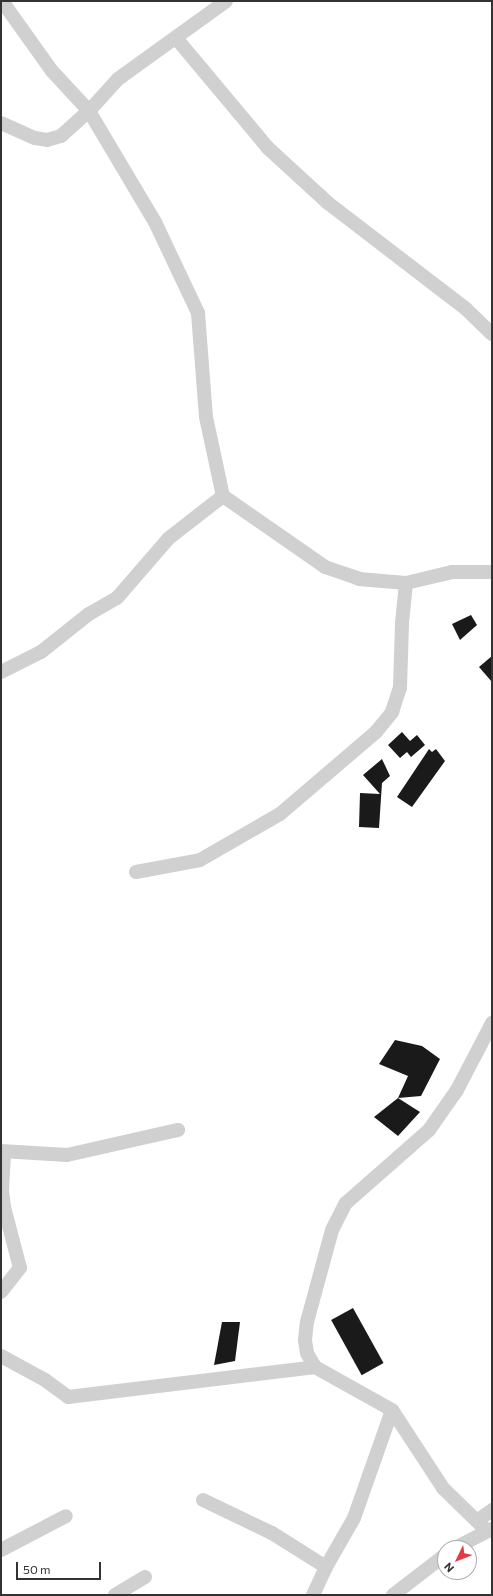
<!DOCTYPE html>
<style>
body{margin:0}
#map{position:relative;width:493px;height:1596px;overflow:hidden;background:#fff;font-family:Commissioner,sans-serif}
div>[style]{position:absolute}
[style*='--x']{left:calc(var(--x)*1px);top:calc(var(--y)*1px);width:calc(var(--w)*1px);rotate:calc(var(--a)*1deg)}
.building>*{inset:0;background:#1a1a1a;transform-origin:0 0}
.minor>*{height:14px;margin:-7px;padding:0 7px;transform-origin:7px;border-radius:7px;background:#d0d0d0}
span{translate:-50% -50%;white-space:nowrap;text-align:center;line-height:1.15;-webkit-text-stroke:4px #fff;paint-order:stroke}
.frame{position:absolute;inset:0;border:2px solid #333;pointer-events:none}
.north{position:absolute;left:437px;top:1540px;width:40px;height:40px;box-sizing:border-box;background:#fff;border:1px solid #adadad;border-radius:50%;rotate:227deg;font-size:11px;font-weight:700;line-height:16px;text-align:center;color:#333}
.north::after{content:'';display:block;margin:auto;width:14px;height:18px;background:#e63946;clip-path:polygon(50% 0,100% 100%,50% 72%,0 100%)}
.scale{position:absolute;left:16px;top:1562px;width:85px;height:18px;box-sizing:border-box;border:2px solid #333;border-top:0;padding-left:5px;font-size:12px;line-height:14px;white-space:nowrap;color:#333;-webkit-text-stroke:3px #fff;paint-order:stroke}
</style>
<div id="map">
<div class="building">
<i style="clip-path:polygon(471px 615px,477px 625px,460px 640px,452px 624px)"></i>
<i style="clip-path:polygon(492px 656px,492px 682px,479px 667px)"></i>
<i style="clip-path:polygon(402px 732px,410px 741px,417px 735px,425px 745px,411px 757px,407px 752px,400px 758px,388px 745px)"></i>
<i style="clip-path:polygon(429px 749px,432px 752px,436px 749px,445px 761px,412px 807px,397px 797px)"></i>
<i style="clip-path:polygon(382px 759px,390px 776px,382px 783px,379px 828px,359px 827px,360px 793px,380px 794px,363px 775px)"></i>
<i style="clip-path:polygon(395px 1040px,422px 1046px,440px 1059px,421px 1096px,398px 1098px,408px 1076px,379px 1064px)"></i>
<i style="clip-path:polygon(398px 1098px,420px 1112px,398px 1136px,374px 1117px)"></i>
<i style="left:353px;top:1308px;width:63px;height:25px;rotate:61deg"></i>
<i style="clip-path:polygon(222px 1322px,240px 1322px,235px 1361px,214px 1365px)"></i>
</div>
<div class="minor">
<i style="--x:2;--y:1;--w:86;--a:54.5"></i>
<i style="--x:52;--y:71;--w:54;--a:47.2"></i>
<i style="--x:89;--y:111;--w:129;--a:59.3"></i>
<i style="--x:155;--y:222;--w:101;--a:64.7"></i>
<i style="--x:198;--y:313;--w:104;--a:85.6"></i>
<i style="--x:206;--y:417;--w:81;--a:77.9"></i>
<i style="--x:223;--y:496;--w:124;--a:34.8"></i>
<i style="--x:325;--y:567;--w:36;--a:19"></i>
<i style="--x:359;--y:579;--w:47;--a:4.9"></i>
<i style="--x:406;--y:583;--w:47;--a:-13.4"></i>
<i style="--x:452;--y:572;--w:40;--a:0"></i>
<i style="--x:176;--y:38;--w:143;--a:50.1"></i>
<i style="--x:268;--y:148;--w:81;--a:42.5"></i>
<i style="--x:328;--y:203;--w:174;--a:37.5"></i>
<i style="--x:466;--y:309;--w:36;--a:44"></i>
<i style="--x:1;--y:123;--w:37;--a:24"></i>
<i style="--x:35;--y:138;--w:12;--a:9"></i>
<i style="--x:47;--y:140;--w:15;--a:-16"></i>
<i style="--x:61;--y:136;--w:38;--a:-42"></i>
<i style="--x:89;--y:111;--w:43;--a:-47.8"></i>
<i style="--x:118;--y:79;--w:133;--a:-35.8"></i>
<i style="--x:1;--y:672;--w:45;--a:-26.6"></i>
<i style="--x:41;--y:652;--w:61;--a:-38.4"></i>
<i style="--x:89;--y:614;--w:32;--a:-30"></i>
<i style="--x:117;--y:598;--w:79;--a:-49.1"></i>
<i style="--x:169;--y:538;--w:68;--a:-37.9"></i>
<i style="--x:136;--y:872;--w:65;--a:-10.6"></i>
<i style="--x:200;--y:860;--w:92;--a:-29.9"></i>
<i style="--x:280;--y:814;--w:126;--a:-40.5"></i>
<i style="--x:376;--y:732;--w:26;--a:-51"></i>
<i style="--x:392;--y:712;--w:25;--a:-72"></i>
<i style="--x:400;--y:688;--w:65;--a:-88.2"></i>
<i style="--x:402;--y:623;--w:40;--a:-84.3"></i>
<i style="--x:1;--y:1151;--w:66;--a:3.5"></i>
<i style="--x:67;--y:1155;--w:114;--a:-12.7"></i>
<i style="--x:1;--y:1292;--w:31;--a:-52"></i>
<i style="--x:20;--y:1268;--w:63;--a:-104.7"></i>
<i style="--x:4;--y:1207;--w:16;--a:-97"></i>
<i style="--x:2;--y:1191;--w:38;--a:-87"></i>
<i style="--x:1;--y:1356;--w:50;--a:28.6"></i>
<i style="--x:45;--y:1380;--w:29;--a:36"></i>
<i style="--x:68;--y:1397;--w:249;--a:-6.9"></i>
<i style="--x:203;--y:1500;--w:76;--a:25.6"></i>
<i style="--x:272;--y:1533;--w:64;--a:32.2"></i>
<i style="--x:477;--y:1521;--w:19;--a:-36"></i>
<i style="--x:487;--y:1531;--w:62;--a:-135.7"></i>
<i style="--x:443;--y:1488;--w:93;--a:-123.2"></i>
<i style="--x:392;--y:1410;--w:88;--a:-150.8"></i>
<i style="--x:315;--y:1367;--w:16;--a:-120"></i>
<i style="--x:307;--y:1353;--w:13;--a:-99"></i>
<i style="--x:305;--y:1340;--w:18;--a:-84"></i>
<i style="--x:307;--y:1322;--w:95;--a:-74.8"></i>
<i style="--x:332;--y:1230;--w:30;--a:-63"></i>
<i style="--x:346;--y:1203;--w:111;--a:-41.3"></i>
<i style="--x:429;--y:1130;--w:49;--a:-55"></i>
<i style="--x:457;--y:1090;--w:76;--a:-62.4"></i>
<i style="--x:455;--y:1548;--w:42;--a:-27.2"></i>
<i style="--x:1;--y:1550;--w:73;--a:-27.6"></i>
<i style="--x:115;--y:1595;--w:35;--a:-31"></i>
<i style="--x:313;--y:1595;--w:31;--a:-65"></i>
<i style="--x:326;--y:1567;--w:56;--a:-60.3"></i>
<i style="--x:354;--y:1518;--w:114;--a:-70.6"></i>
<i style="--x:393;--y:1595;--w:66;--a:-37.6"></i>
</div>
<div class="frame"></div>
<div class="north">N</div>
<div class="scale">50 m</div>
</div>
